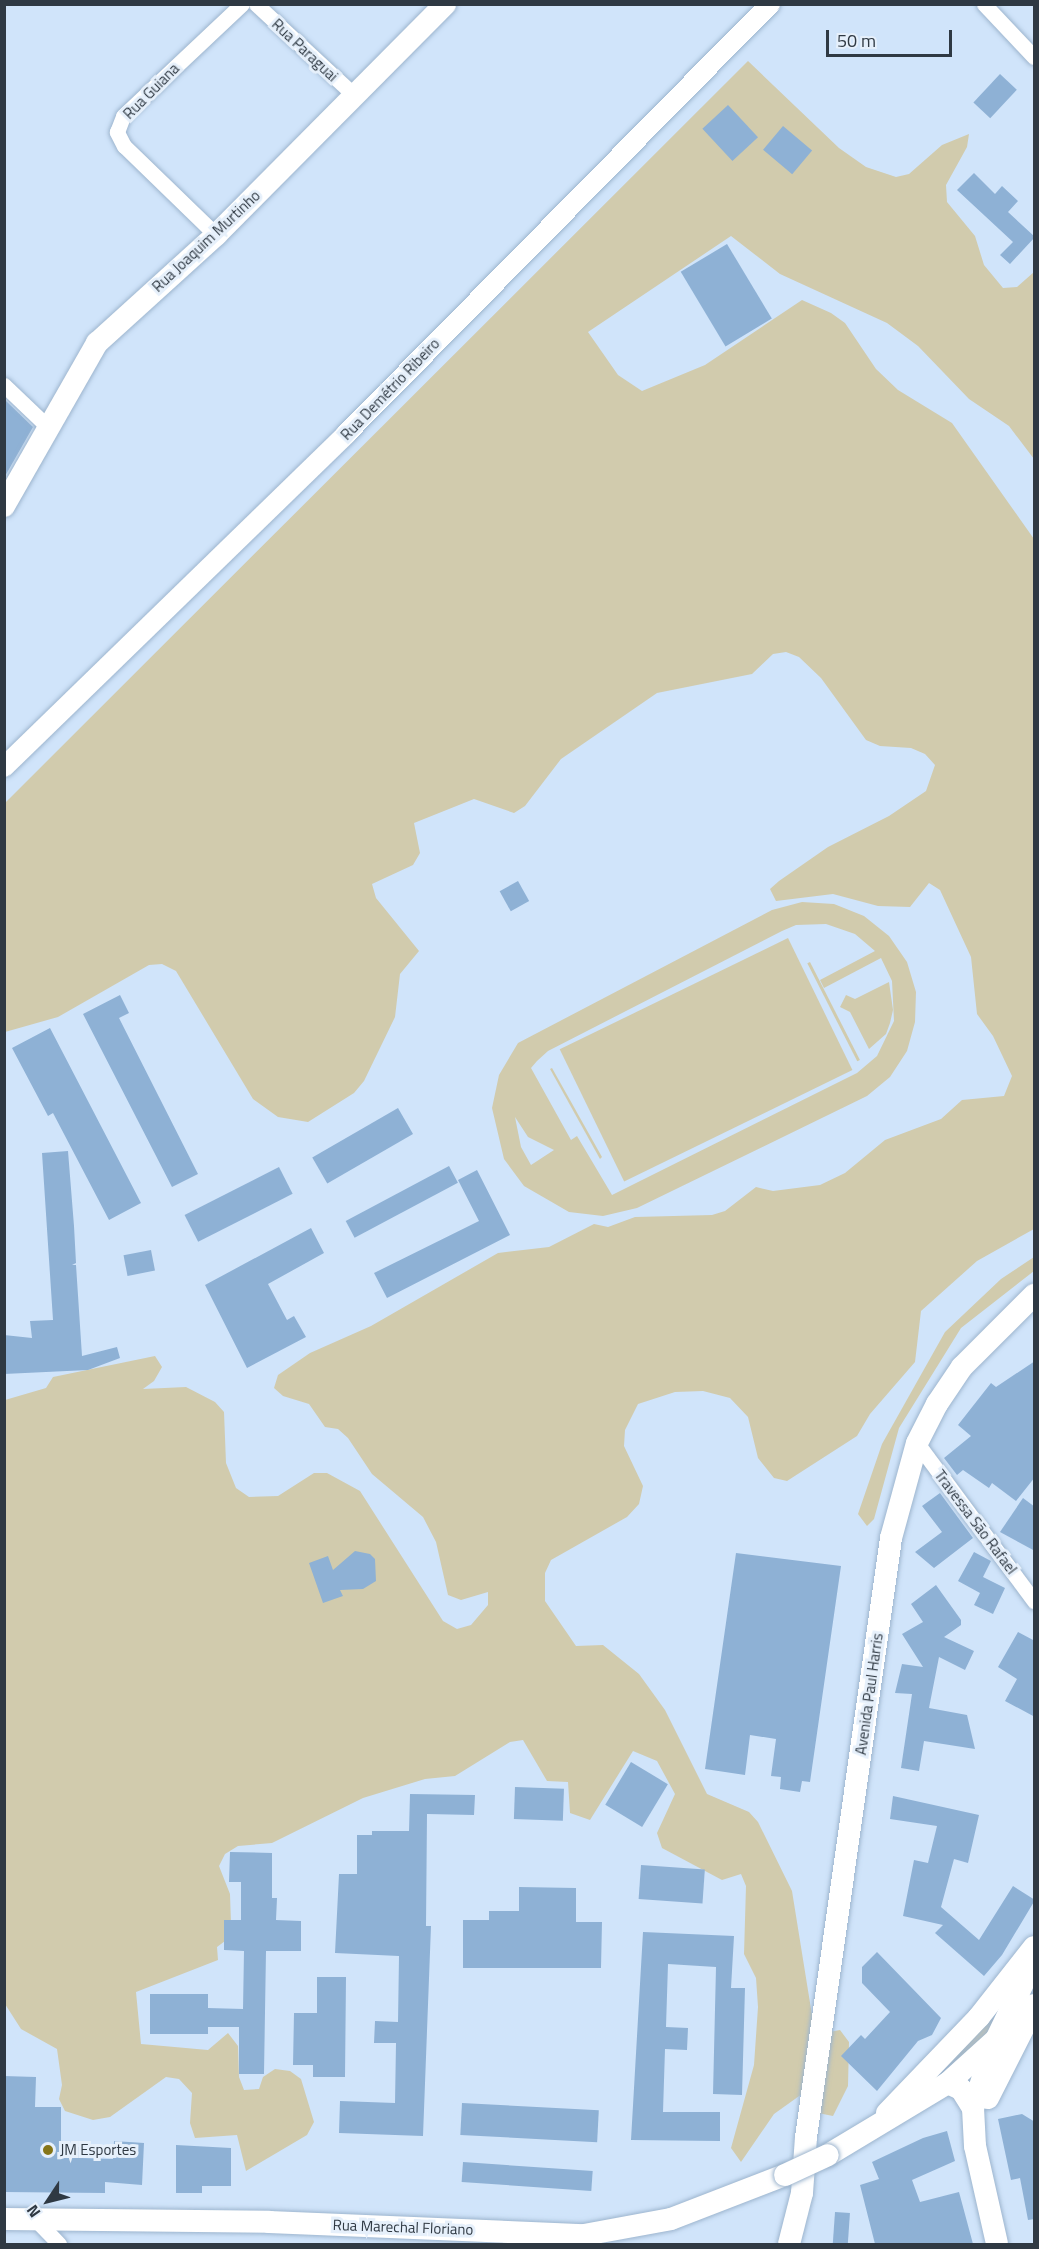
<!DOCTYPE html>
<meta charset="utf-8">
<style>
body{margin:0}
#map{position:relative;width:1039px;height:2249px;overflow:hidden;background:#d0e4fa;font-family:"Titillium Web",sans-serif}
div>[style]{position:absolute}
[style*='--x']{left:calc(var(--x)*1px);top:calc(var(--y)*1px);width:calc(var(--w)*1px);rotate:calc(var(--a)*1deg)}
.green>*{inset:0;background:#d1cbad;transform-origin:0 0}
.building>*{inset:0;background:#8eb1d5;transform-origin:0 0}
.roads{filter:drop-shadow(0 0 2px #9db5ce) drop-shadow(0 0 2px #9db5ce)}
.minor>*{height:15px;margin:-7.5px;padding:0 7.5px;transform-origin:7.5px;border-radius:7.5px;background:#fff}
.tertiary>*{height:20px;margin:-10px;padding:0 10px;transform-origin:10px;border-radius:10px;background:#fff}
.secondary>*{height:22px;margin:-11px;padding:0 11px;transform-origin:11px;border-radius:11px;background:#fff}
.bridges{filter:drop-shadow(0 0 2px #9db5ce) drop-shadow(0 0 2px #9db5ce)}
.secondary-bridge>*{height:22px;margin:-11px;padding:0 11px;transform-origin:11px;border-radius:11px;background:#fff}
.dots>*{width:16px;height:16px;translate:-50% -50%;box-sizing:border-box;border:3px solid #e6f0fb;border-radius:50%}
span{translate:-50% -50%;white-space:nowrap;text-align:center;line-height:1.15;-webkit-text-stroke:6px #e6f0fb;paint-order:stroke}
.street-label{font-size:15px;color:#2f3943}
.poi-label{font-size:15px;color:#2f3943}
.left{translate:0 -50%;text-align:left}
.frame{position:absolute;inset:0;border:6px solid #2f3943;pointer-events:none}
.north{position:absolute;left:18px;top:2171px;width:60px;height:60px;-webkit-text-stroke:4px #e6f0fb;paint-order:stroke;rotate:235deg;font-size:16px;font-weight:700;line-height:24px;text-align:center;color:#2f3943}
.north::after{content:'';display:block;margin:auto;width:21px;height:27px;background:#2f3943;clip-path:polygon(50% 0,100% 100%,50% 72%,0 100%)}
.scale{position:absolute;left:826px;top:30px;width:126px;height:27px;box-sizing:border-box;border:3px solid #2f3943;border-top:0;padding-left:8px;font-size:18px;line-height:21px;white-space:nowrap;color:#2f3943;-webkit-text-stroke:4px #e6f0fb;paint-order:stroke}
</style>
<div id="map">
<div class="green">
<i style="clip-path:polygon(748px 61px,839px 148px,866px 167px,896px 177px,909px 174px,942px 145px,969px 134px,967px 147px,946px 185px,947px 202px,975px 236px,984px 265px,1003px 288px,1017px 287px,1034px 272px,1034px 459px,1009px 426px,969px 399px,918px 346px,887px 323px,780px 274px,731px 236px,588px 332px,618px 375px,642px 391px,705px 365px,802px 300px,831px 313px,845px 323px,876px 369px,898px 390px,952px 423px,1034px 539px,1034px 1229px,977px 1261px,921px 1311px,915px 1362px,870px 1414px,857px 1436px,787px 1481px,774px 1478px,758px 1458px,748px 1417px,730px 1398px,703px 1391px,675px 1392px,638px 1404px,625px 1430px,624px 1446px,643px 1486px,639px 1504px,627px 1517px,551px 1560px,545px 1573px,545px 1601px,576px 1646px,603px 1645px,639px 1674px,665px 1710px,707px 1794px,749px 1812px,758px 1822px,792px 1891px,816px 2040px,824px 2033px,840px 2030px,849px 2042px,848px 2086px,833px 2116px,818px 2113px,809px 2089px,774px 2114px,741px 2162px,731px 2148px,754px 2065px,758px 2007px,756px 1978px,744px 1954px,746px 1886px,741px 1874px,722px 1880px,662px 1848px,657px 1833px,675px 1794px,657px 1761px,633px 1751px,590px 1820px,570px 1813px,568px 1782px,547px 1781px,523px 1740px,510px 1742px,455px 1776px,425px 1779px,363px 1798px,272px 1843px,238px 1846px,225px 1854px,219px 1866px,230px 1894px,231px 1924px,229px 1938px,217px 1947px,218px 1960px,136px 1992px,141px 2044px,208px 2050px,228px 2033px,238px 2046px,239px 2077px,244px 2090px,259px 2089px,263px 2077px,275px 2069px,290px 2071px,301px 2079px,314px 2122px,307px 2135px,246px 2171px,237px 2135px,195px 2138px,190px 2123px,192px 2093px,179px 2079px,166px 2077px,110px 2117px,93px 2120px,65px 2111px,59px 2099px,62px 2085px,57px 2049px,21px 2029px,5px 2004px,5px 1400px,46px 1388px,53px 1377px,155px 1356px,162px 1367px,154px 1381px,143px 1389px,186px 1387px,215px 1402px,224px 1412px,226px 1463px,236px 1488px,249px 1497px,278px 1496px,314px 1473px,327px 1473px,360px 1491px,443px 1621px,457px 1629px,471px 1625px,488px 1605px,488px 1592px,461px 1600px,448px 1595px,436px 1542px,423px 1517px,372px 1474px,348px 1438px,338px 1429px,325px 1427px,309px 1404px,283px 1396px,274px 1388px,278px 1375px,310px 1353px,371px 1326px,498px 1253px,549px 1247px,594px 1224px,608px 1227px,635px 1217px,712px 1215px,725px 1211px,756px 1187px,773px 1191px,820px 1185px,845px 1173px,885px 1140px,941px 1119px,962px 1100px,1004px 1096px,1012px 1076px,993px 1036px,977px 1014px,971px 957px,940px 890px,929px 883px,910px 907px,878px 906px,833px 894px,776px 901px,770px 889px,779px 881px,828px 847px,889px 816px,926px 791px,935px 765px,925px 754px,911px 748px,880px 746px,866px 740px,821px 678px,799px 657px,786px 652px,773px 654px,752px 674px,657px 693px,561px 759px,525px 806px,514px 813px,474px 799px,414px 823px,420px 853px,413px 865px,372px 884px,376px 898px,419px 951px,400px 974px,395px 1017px,364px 1081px,354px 1093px,308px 1122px,278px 1117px,253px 1099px,176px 971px,162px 964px,149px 965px,58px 1017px,5px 1032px,5px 803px)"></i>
<i style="clip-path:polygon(evenodd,802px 902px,834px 904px,864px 916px,889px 936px,907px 962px,916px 992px,915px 1022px,907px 1051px,890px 1077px,867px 1096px,637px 1208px,603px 1216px,569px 1212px,524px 1186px,504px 1159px,492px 1108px,499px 1075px,518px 1043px,772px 910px,802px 902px,826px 924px,855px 934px,875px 951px,820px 980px,824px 988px,881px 958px,892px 981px,894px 1021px,877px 1056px,857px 1073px,612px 1195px,577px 1136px,571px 1140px,531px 1068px,537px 1061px,548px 1051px,782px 931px,796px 925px,826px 924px,802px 902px,515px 1117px,528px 1137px,554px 1150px,531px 1165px,521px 1147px,515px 1117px)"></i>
<i style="left:788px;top:938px;width:147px;height:254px;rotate:64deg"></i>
<i style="left:810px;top:962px;width:110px;height:3px;rotate:63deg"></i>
<i style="clip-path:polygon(889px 982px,893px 1010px,890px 1023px,886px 1034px,869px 1049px,850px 1012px,840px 1007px,846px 995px,855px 999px)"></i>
<i style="clip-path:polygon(552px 1068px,602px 1157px,600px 1159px,550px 1069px)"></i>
<i style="clip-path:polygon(1034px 1257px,1034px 1271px,961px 1328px,899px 1428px,874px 1519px,867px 1526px,858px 1514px,882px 1444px,945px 1332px,1001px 1279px)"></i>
<i style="clip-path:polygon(999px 2005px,1002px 2013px,970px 2058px,922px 2086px)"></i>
</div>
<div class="building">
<i style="left:1000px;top:74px;width:23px;height:39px;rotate:43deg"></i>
<i style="left:728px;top:105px;width:44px;height:35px;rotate:47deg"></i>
<i style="left:783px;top:126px;width:38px;height:31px;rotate:40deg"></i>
<i style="clip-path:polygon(974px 173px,995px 194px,1002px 186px,1018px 201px,1008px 212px,1035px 237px,1010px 264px,1000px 255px,1013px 242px,957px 190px)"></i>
<i style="left:727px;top:244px;width:87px;height:54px;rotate:59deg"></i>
<i style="clip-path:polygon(4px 399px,33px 427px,4px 478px)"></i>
<i style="left:518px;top:881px;width:23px;height:21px;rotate:61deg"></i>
<i style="clip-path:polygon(120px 995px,129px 1013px,119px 1018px,198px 1174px,172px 1187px,83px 1014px)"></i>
<i style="clip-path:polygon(50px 1028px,141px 1203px,109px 1220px,53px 1113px,48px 1116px,12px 1048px)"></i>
<i style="left:398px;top:1108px;width:30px;height:99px;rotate:60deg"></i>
<i style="clip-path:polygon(68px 1151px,74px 1226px,76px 1263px,72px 1265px,76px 1265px,82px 1356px,117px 1347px,120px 1358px,88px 1370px,4px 1374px,4px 1335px,32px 1338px,30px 1321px,53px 1320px,42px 1153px)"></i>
<i style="left:449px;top:1166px;width:19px;height:117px;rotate:62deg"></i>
<i style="left:279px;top:1167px;width:30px;height:106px;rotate:63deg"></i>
<i style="clip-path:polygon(477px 1170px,510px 1235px,387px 1298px,374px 1273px,479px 1221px,458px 1180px)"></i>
<i style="clip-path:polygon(311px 1228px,324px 1253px,268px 1284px,287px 1320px,294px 1316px,306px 1337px,247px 1368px,205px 1285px)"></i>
<i style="left:151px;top:1250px;width:21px;height:28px;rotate:79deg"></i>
<i style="clip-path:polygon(1035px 1361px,1035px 1477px,1016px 1501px,992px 1483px,989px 1488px,963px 1470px,957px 1475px,944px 1458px,971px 1436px,958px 1425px,991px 1383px,996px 1387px)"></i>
<i style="clip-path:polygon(940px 1493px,973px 1538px,934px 1568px,915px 1552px,942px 1532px,922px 1506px)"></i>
<i style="clip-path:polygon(1023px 1498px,1035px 1507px,1035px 1551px,1000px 1532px)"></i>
<i style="clip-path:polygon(355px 1551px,370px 1554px,375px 1559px,376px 1581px,363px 1589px,340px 1590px,343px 1596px,323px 1603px,309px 1563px,328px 1556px,333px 1570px)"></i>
<i style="clip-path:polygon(974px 1552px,991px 1561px,983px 1577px,1005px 1588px,993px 1614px,974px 1605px,980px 1593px,958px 1581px)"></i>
<i style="clip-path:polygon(736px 1553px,841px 1566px,810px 1782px,802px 1781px,800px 1792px,780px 1789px,781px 1777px,771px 1776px,776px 1739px,750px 1735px,745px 1775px,705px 1769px)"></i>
<i style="clip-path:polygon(936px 1585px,961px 1620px,961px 1625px,944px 1637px,974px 1651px,965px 1670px,939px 1657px,929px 1708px,967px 1715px,975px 1749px,924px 1741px,919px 1771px,901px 1768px,912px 1694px,895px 1693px,902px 1664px,923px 1667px,902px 1634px,923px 1622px,911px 1604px)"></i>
<i style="clip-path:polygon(1018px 1632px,1035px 1641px,1035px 1717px,1005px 1701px,1017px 1679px,998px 1667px)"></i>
<i style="left:631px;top:1762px;width:43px;height:50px;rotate:31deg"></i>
<i style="left:515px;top:1787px;width:49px;height:32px;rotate:2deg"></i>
<i style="clip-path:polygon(410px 1794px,475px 1795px,474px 1815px,427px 1814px,426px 1926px,431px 1926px,423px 2136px,339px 2133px,340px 2101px,395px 2103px,396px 2043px,374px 2043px,375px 2021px,398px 2022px,399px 1956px,335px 1953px,339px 1874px,357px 1874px,357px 1835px,372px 1835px,372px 1831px,409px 1831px)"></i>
<i style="clip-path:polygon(893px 1796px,979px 1815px,968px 1863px,954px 1859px,941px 1907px,979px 1940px,1013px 1886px,1035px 1900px,1002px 1955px,984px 1976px,935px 1933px,943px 1925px,903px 1916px,914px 1860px,928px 1863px,937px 1826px,890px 1819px)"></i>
<i style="clip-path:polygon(230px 1852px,272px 1853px,272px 1898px,277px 1898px,276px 1920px,301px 1921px,301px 1951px,266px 1951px,264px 2074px,239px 2074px,239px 2027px,208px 2027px,208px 2034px,150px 2034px,150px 1994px,208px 1994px,208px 2008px,243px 2009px,244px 1951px,224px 1950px,224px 1920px,241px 1920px,241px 1882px,229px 1882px)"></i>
<i style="left:641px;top:1865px;width:64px;height:34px;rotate:4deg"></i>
<i style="clip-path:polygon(519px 1887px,576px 1888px,576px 1922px,602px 1922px,601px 1968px,463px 1968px,463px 1920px,489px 1920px,489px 1911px,519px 1911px)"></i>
<i style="clip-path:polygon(643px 1932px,734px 1936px,731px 1988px,745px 1988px,742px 2095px,713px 2094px,716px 1967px,668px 1964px,666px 2027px,688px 2028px,687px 2050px,665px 2049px,663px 2112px,720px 2112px,720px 2141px,631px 2140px)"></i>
<i style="clip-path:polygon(877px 1952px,941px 2018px,932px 2035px,918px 2041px,877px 2091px,841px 2056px,861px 2035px,865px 2039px,890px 2012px,862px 1983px,862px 1967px)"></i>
<i style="clip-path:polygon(317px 1977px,346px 1977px,345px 2077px,313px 2077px,313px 2065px,293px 2065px,294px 2013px,317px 2013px)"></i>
<i style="clip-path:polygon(4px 2076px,36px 2077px,35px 2107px,61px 2107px,61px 2147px,82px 2147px,82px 2158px,113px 2159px,114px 2141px,144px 2143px,142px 2185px,105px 2182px,105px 2193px,4px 2192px)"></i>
<i style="left:462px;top:2103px;width:137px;height:32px;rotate:3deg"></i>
<i style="clip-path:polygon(1022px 2114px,1035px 2122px,1035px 2219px,1028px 2220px,1020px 2178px,1011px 2180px,998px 2119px)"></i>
<i style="clip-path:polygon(947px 2131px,955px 2161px,912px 2180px,920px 2202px,959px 2192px,973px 2244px,875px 2244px,860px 2185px,879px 2179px,872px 2162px,923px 2138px)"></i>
<i style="clip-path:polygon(176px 2145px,231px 2148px,231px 2186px,202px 2186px,202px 2193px,176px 2193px)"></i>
<i style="left:463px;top:2162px;width:130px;height:20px;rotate:4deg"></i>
<i style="left:835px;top:2212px;width:15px;height:32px;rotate:4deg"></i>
</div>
<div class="roads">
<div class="minor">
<i style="--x:256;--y:4;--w:134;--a:42.9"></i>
<i style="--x:984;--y:4;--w:73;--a:46.7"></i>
<i style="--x:216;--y:235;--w:128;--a:-135.9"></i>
<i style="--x:124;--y:146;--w:16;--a:-117"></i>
<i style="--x:117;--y:132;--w:17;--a:-69"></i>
<i style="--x:123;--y:116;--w:163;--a:-43.3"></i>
<i style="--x:4;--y:385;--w:64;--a:43.7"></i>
<i style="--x:917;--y:1443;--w:197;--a:53.5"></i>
<i style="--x:34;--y:2218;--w:36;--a:46"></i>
</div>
<div class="tertiary">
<i style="--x:4;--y:767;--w:477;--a:-44.2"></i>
<i style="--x:346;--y:434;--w:604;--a:-45.4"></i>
</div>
<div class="secondary">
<i style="--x:4;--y:506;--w:188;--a:-60.3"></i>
<i style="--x:97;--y:343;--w:161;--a:-42.2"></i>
<i style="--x:216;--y:235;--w:325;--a:-45.2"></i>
<i style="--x:948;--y:2083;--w:14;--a:25"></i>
<i style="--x:961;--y:2089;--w:22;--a:58"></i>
<i style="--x:973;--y:2108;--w:38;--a:87"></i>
<i style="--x:975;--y:2146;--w:100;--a:77.3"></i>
<i style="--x:988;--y:2098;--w:86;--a:-63.1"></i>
<i style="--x:973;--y:2108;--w:65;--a:-72.1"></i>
<i style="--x:993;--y:2046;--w:92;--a:-64.3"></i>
<i style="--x:887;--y:2113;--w:133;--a:-46.2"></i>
<i style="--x:979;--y:2017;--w:89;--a:-51.8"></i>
<i style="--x:828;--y:2155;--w:140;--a:-31"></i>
<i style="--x:948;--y:2083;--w:116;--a:-42.2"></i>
<i style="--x:4;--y:2219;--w:265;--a:0.6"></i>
<i style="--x:269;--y:2222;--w:315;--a:2.4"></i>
<i style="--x:584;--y:2235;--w:88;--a:-10.4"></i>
<i style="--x:671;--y:2219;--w:122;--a:-21.1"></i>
<i style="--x:789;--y:2244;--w:53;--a:-75.7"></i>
<i style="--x:802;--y:2193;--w:56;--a:-85.9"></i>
<i style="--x:806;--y:2137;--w:605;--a:-81.92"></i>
<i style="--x:891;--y:1538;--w:98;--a:-74.7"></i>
<i style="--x:917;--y:1443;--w:44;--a:-62.9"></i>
<i style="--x:937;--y:1404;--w:45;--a:-56"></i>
<i style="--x:962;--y:1367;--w:102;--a:-45"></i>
</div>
</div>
<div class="bridges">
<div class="secondary-bridge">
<i style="--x:785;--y:2175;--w:47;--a:-24.9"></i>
</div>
</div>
<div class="dots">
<i style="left:48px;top:2150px;background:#867518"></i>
</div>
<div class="street-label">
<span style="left:305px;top:50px;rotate:43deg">Rua Paraguai</span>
<span style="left:151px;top:91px;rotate:-45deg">Rua Guiana</span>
<span style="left:206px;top:241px;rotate:-43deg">Rua Joaquim Murtinho</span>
<span style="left:390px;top:389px;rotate:-46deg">Rua Demétrio Ribeiro</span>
<span style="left:976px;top:1522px;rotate:53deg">Travessa São Rafael</span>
<span style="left:869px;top:1694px;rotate:-82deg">Avenida Paul Harris</span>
<span style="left:403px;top:2227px;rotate:2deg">Rua Marechal Floriano</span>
</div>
<div class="poi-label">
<span class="left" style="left:60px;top:2150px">JM Esportes</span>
</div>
<div class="frame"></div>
<div class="north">N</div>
<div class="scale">50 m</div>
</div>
